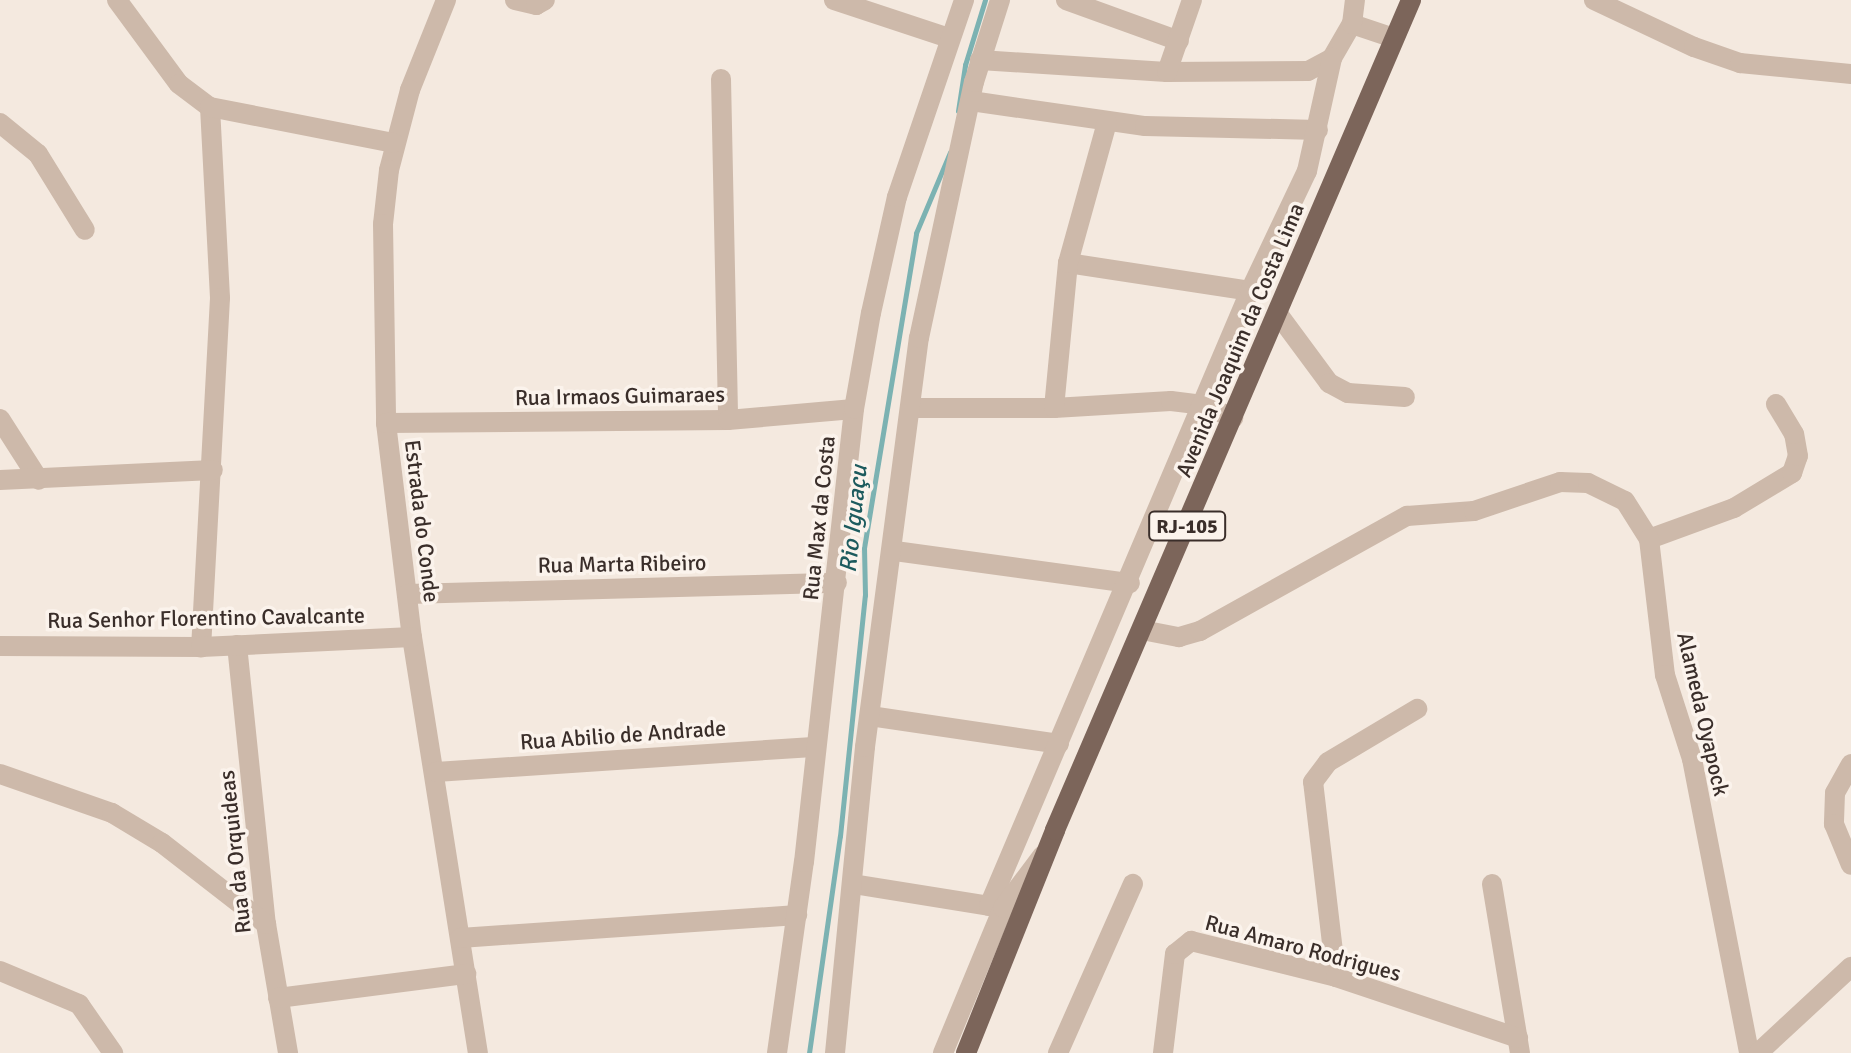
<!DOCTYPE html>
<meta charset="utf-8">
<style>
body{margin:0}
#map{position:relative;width:1851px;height:1053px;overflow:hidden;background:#f4e9df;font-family:Signika,sans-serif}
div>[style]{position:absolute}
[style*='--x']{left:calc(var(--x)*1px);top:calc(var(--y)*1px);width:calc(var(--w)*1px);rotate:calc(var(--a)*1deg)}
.stream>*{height:5px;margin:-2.5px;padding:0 2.5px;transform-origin:2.5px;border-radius:2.5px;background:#7cb2b2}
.minor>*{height:20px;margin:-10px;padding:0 10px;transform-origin:10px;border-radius:10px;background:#cdb9aa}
.major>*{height:20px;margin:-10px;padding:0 10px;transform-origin:10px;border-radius:10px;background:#7c655a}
span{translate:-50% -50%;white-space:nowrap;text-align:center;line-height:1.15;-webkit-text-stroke:7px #fbf3ec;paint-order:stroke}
.shield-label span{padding:2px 6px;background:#fbf3ec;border:2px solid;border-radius:6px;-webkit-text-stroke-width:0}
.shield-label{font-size:20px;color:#3a2e2a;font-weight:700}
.street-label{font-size:22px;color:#3a2e2a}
.water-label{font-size:24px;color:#1d5b5e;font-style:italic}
</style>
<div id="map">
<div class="stream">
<i style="--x:958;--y:111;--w:47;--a:-81.3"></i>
<i style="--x:965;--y:65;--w:68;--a:-72.9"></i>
<i style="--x:809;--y:1053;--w:219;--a:-81.9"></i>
<i style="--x:840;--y:836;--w:242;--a:-84.1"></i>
<i style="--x:865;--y:595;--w:47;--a:-91.2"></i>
<i style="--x:864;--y:548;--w:319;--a:-80.6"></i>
<i style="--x:916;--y:233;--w:88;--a:-67.2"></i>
</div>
<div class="minor">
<i style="--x:117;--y:0;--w:104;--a:53.6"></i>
<i style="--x:179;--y:84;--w:39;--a:37"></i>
<i style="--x:210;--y:107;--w:191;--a:87"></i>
<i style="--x:220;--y:298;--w:350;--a:93.1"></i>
<i style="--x:446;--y:0;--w:97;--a:111.8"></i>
<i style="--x:410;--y:90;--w:83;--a:104.7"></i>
<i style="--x:389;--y:170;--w:54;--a:96.3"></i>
<i style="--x:383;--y:224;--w:199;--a:89.1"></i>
<i style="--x:386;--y:423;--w:216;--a:83.1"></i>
<i style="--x:412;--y:637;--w:421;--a:81"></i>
<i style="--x:515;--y:0;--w:22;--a:13"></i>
<i style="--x:536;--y:5;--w:10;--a:-29"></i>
<i style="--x:834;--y:0;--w:121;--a:18.3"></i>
<i style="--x:1066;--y:0;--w:120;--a:19.9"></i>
<i style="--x:1594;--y:0;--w:110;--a:25.2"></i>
<i style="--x:1694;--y:47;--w:49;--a:19.2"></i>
<i style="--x:1740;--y:63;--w:112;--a:5.7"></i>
<i style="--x:1352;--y:24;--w:44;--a:18.4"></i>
<i style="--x:980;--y:60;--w:187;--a:3.7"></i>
<i style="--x:1167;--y:72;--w:141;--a:-0.4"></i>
<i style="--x:1308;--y:71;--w:27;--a:-28"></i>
<i style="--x:1332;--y:58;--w:39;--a:-60"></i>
<i style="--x:1352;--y:24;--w:24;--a:-83"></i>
<i style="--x:1167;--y:72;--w:76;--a:-70.9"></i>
<i style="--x:721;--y:79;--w:341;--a:88.8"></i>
<i style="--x:971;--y:101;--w:176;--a:8.2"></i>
<i style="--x:1145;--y:126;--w:173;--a:1.3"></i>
<i style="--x:210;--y:107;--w:187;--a:11.1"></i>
<i style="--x:0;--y:123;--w:49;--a:39.2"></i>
<i style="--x:38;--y:154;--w:89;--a:58.3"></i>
<i style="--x:1068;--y:263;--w:184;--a:8.7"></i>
<i style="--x:1278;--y:314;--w:86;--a:53.5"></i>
<i style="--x:1329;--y:383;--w:21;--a:28"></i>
<i style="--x:1348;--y:393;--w:57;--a:4"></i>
<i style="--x:912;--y:408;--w:142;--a:0"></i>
<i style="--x:1054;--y:408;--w:117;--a:-3.4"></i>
<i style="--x:1171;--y:401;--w:32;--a:7"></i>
<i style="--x:1203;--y:405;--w:33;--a:23"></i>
<i style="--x:1054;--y:408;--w:146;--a:-84.5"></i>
<i style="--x:1068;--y:263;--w:146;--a:-74.5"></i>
<i style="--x:0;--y:419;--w:72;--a:57.4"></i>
<i style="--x:386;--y:423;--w:342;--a:-0.5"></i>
<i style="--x:728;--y:420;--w:126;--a:-5"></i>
<i style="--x:0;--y:480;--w:213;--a:-2.7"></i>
<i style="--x:1649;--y:539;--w:90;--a:-20"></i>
<i style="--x:1734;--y:508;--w:68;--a:-31.1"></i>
<i style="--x:1792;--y:473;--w:18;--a:-71"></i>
<i style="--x:1798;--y:456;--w:22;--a:-100"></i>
<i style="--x:1794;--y:434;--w:35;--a:-121"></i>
<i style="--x:895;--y:551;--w:237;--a:7.8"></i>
<i style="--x:408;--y:594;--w:429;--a:-1.5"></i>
<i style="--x:1142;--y:630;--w:38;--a:11"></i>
<i style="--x:1179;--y:637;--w:22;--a:-16"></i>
<i style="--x:1200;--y:631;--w:237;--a:-29.1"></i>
<i style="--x:1407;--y:516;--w:67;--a:-4.3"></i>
<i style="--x:1474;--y:511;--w:91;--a:-18.6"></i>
<i style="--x:1560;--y:482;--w:28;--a:2"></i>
<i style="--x:1588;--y:483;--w:41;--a:25.9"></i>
<i style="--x:1625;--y:501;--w:45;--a:57.7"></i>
<i style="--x:1649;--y:539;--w:137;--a:83.3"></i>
<i style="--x:1665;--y:675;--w:88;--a:72.2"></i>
<i style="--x:1692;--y:759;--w:299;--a:79"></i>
<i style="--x:237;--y:645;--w:281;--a:84.1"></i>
<i style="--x:266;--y:924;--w:131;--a:80.3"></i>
<i style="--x:0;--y:646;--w:201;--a:0.3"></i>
<i style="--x:201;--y:647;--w:211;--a:-2.7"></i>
<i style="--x:870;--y:716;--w:191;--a:8.4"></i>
<i style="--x:1851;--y:764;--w:33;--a:119"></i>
<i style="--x:1835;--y:793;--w:31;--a:92"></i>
<i style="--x:1834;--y:824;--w:44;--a:67.5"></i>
<i style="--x:436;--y:772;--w:378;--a:-3.8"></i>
<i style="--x:0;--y:774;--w:119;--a:19.2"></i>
<i style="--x:112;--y:813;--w:58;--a:31"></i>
<i style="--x:162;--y:843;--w:132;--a:37.9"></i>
<i style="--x:853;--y:884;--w:152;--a:9.1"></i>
<i style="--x:1492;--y:884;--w:171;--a:80.6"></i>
<i style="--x:989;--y:906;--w:668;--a:-67"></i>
<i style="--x:1250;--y:291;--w:133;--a:-64.6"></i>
<i style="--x:1307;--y:171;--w:116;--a:-77.5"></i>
<i style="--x:460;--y:938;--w:338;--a:-3.9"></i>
<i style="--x:0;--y:971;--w:86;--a:22.7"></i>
<i style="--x:79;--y:1004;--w:60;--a:55.2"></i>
<i style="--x:1336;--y:977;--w:196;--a:-96.7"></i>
<i style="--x:1313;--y:782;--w:25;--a:-53"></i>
<i style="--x:1328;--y:762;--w:104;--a:-30.8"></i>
<i style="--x:278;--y:998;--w:190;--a:-7.3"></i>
<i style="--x:777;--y:1053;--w:193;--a:-82"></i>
<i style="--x:804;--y:862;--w:456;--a:-83.7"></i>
<i style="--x:854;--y:409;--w:97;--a:-80"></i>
<i style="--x:871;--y:313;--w:119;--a:-77.4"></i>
<i style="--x:897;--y:197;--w:208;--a:-71.2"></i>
<i style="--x:835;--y:1053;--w:307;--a:-84.4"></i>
<i style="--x:865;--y:747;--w:413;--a:-82.5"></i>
<i style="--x:919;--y:338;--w:262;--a:-77.9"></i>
<i style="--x:974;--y:82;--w:86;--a:-72.4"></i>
<i style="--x:943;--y:1053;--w:157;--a:-67.5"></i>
<i style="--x:1003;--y:908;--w:66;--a:-53"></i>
<i style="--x:1058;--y:1053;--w:185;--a:-66.1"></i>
<i style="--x:1163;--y:1053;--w:100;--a:-83.1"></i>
<i style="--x:1175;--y:954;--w:21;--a:-39"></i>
<i style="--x:1191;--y:941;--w:149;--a:13.9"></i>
<i style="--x:1336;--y:977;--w:192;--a:18.5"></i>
<i style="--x:1758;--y:1053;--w:127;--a:-42.8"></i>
</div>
<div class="major">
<i style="--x:966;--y:1053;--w:240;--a:-68.2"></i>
<i style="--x:1055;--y:830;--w:903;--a:-66.78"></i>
</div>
<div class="shield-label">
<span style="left:1187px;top:526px">RJ-105</span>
</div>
<div class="street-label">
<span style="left:1240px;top:340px;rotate:-67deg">Avenida Joaquim da Costa Lima</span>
<span style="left:620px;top:396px;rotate:-1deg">Rua Irmaos Guimaraes</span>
<span style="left:819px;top:518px;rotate:-84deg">Rua Max da Costa</span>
<span style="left:422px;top:521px;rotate:83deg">Estrada do Conde</span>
<span style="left:622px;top:564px;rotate:-1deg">Rua Marta Ribeiro</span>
<span style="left:206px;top:618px;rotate:-1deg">Rua Senhor Florentino Cavalcante</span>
<span style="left:1703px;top:714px;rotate:77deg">Alameda Oyapock</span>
<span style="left:623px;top:735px;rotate:-4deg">Rua Abilio de Andrade</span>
<span style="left:235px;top:852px;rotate:-96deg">Rua da Orquideas</span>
<span style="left:1303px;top:948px;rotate:15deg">Rua Amaro Rodrigues</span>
</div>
<div class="water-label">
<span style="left:854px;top:519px;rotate:-84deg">Rio Iguaçu</span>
</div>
</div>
